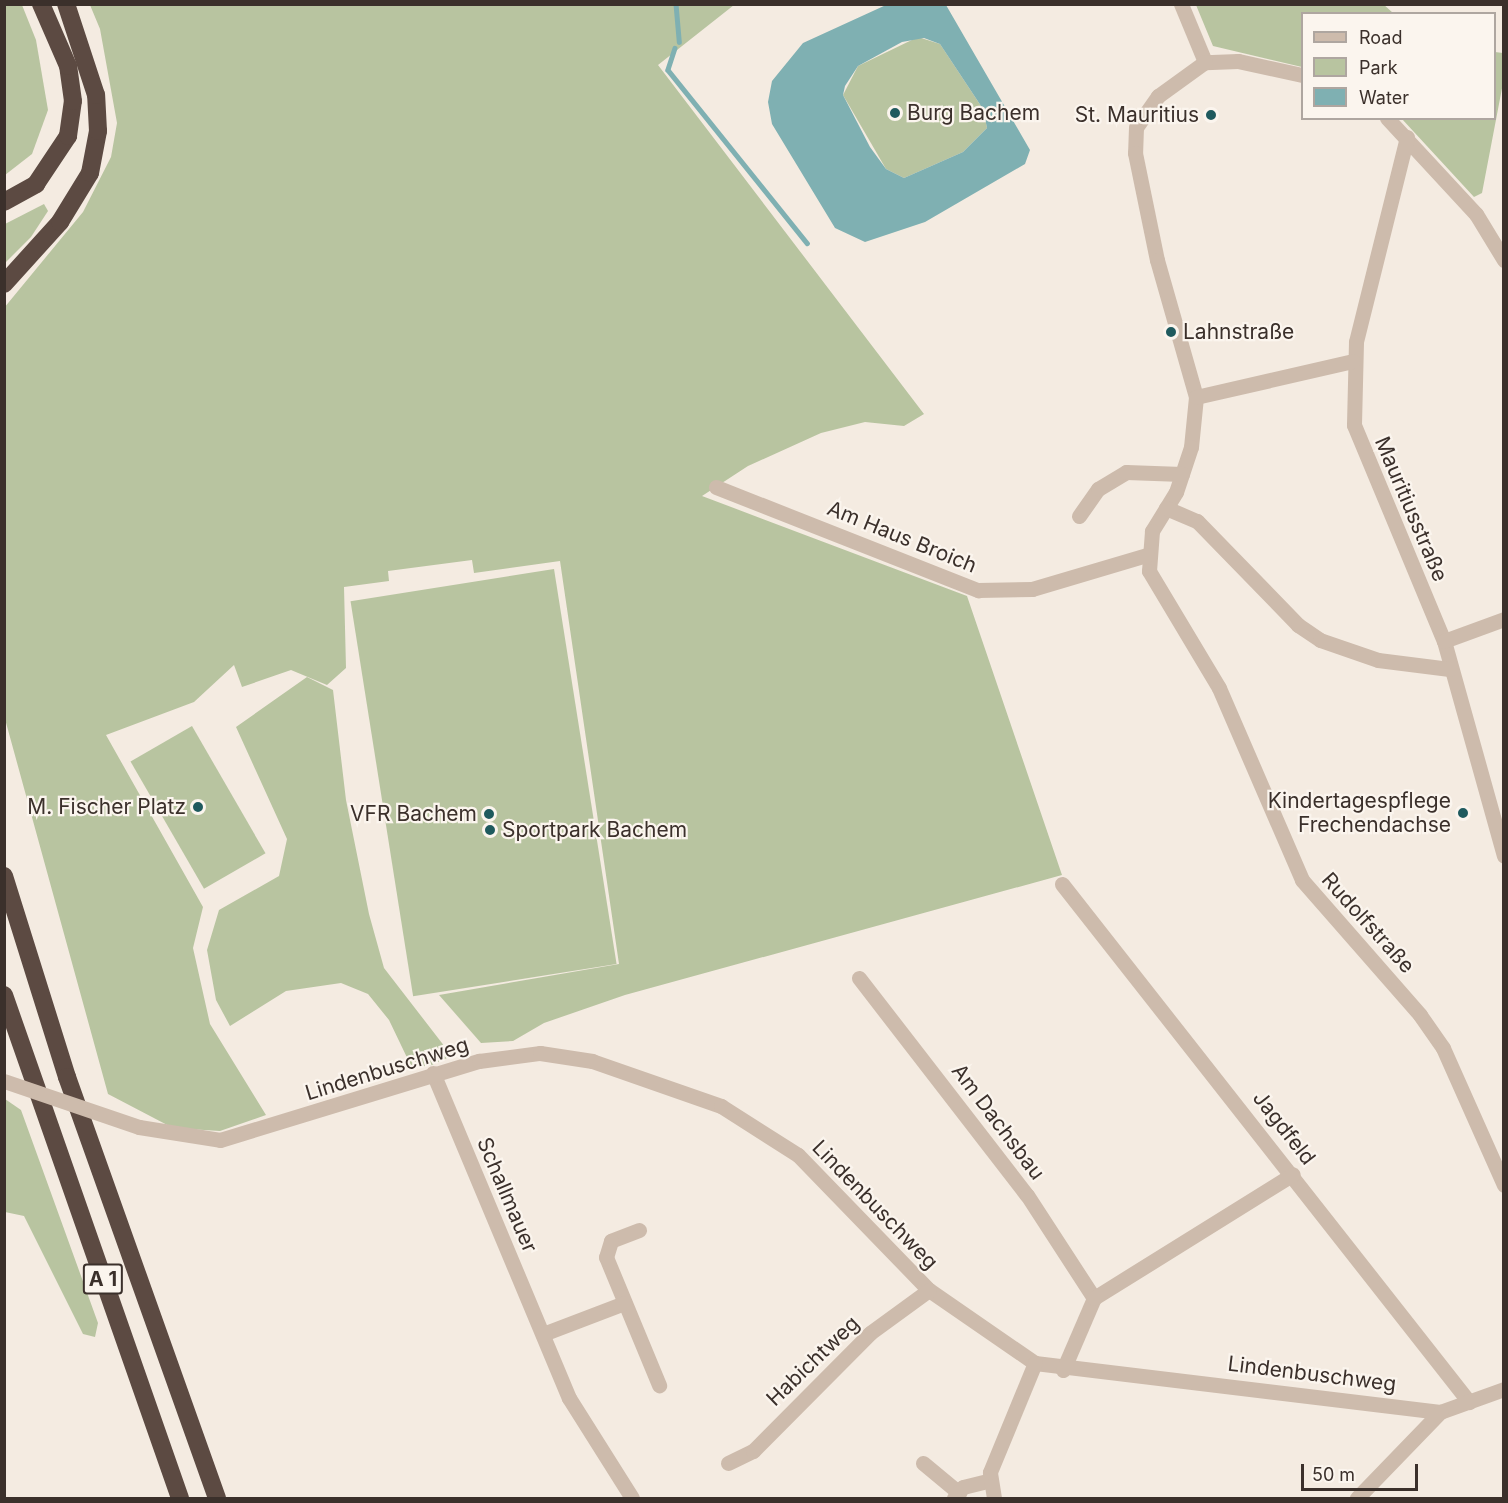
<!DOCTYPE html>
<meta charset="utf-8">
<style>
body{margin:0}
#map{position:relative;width:1508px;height:1503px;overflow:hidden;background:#f4ebe1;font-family:Inter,sans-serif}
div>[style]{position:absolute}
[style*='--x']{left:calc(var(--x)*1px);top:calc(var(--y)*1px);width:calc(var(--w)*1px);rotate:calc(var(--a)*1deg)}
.green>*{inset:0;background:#b8c4a0;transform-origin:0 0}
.water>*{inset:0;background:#7fb0b2}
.stream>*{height:4.5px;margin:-2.25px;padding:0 2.25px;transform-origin:2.25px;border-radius:2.25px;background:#7fb0b2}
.minor>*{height:15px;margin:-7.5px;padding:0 7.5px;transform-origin:7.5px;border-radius:7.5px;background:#cdbbac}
.motorway>*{height:18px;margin:-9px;padding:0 9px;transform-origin:9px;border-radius:9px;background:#5c4a42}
.minor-bridge>*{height:15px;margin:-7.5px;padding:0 7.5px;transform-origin:7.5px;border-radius:7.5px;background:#cdbbac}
.dots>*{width:16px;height:16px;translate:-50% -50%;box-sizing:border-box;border:3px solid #fbf5ee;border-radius:50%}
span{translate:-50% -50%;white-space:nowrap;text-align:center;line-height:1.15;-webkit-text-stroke:4.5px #fbf5ee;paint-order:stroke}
.shield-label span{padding:2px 4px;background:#fbf5ee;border:2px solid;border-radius:4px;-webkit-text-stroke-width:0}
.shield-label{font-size:20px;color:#3b302b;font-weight:700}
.poi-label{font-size:21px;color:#3b302b}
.left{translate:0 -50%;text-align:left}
.right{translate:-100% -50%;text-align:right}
.street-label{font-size:21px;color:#3b302b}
.frame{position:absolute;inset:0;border:6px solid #3b302b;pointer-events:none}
.legend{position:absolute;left:1301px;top:12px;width:195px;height:108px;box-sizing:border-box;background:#fbf5ee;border:2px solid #aea6a0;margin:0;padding:8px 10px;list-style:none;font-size:18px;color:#3b302b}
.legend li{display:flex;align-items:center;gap:12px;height:30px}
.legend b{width:30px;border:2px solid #aea6a0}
.scale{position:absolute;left:1301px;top:1464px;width:117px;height:27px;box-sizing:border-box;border:3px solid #3b302b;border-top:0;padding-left:8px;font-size:18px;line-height:21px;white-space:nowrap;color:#3b302b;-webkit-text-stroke:4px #fbf5ee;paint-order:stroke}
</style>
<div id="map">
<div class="green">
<i style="clip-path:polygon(1383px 4px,1393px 13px,1302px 14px,1302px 67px,1213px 46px,1196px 5px)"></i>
<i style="clip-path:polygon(4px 5px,22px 5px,36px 40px,48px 110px,32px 154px,5px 175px)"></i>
<i style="clip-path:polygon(90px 5px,734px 5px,658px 65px,924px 414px,904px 426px,865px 422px,821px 433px,748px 466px,702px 496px,967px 596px,1062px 875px,625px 995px,544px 1023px,513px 1041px,481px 1043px,439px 995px,619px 964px,560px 561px,474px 573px,472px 560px,388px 571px,389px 581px,344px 587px,346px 668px,327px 685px,291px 670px,242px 687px,234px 665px,194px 702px,106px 735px,203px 907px,193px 948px,210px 1024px,266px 1115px,220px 1131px,173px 1128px,108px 1094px,5px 719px,4px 308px,83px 212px,111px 157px,117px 123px,100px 29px)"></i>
<i style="clip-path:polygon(918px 37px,940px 44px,983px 109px,987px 128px,963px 152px,904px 178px,886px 169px,843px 95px,858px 66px)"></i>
<i style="clip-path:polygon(1495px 52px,1503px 53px,1503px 83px,1482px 193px,1474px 197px,1402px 119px,1494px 118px)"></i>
<i style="clip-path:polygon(44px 204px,48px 211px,31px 237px,5px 263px,5px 224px)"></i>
<i style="left:554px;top:569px;width:400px;height:206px;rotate:81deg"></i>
<i style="clip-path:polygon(307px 677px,333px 690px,346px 800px,369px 914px,384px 968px,445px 1047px,447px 1058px,432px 1065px,412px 1068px,389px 1020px,368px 994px,341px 983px,286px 991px,230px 1026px,216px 1000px,207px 950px,219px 910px,279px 876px,287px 839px,236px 727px)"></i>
<i style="left:192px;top:726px;width:147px;height:71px;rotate:60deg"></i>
<i style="clip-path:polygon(5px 1099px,21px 1110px,98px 1323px,95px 1337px,83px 1334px,24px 1216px,5px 1212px)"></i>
</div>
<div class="water">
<i style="clip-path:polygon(evenodd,886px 5px,946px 5px,1030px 150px,1025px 164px,925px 222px,865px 242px,835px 228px,772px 124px,768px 102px,772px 81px,803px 43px,886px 5px,924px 38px,940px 44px,983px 109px,987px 128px,963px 152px,904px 178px,886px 169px,870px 147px,843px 95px,845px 86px,858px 66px,902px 42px,924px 38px)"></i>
</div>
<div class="stream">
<i style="--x:676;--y:4;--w:38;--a:85"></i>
<i style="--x:675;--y:48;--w:23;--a:108"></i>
<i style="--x:668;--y:70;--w:222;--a:51.2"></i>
</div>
<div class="minor">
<i style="--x:1181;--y:4;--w:63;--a:67.5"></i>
<i style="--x:1302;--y:75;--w:66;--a:-167.7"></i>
<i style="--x:1238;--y:61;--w:33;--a:178"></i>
<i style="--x:1205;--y:62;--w:58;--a:144.1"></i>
<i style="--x:1158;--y:96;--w:38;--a:125"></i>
<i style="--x:1136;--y:127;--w:26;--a:92"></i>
<i style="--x:1135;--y:153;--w:109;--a:78.4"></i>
<i style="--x:1157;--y:260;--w:142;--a:74.1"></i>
<i style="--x:1196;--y:397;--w:50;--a:95.7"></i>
<i style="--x:1191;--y:447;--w:47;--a:108.4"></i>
<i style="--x:1176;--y:492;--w:46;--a:121.6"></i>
<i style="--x:1152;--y:531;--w:40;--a:94.3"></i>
<i style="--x:1149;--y:571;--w:136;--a:59.1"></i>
<i style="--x:1219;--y:688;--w:209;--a:66.6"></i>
<i style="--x:1302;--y:880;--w:179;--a:48.8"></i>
<i style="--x:1420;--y:1015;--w:40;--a:55.1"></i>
<i style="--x:1443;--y:1048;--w:150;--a:66"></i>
<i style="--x:1387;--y:118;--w:131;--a:47.2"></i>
<i style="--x:1476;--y:214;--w:54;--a:58.7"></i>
<i style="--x:1407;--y:137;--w:211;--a:104"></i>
<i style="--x:1356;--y:342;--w:83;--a:91.4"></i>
<i style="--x:1354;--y:425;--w:234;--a:67.4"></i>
<i style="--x:1444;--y:641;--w:223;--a:74.4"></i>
<i style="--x:1196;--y:397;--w:161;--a:-12.9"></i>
<i style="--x:716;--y:487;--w:282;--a:21.5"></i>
<i style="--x:978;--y:590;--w:54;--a:-1.1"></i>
<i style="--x:1032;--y:589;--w:120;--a:-16.5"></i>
<i style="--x:1166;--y:508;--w:34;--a:23"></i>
<i style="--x:1197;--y:521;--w:145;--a:45.8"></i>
<i style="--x:1298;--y:625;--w:27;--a:34"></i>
<i style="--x:1320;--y:640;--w:61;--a:19"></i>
<i style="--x:1378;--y:660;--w:72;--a:7.2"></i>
<i style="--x:1079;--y:516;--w:33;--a:-55"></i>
<i style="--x:1098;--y:489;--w:33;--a:-31"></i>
<i style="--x:1126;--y:472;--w:56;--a:2"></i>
<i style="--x:1444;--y:641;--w:64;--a:-20.1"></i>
<i style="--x:1062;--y:884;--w:659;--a:51.84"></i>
<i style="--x:859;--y:978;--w:274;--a:52.3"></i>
<i style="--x:1027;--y:1195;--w:123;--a:57"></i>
<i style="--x:433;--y:1073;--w:352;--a:67.3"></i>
<i style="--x:569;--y:1398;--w:118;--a:57.8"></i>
<i style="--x:139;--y:1127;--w:82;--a:9.1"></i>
<i style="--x:220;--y:1140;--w:271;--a:-17"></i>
<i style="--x:479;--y:1061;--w:62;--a:-7.5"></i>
<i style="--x:540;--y:1053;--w:53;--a:8.7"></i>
<i style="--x:592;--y:1061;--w:137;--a:19.2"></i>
<i style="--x:721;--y:1106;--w:91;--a:32.5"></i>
<i style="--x:798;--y:1155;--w:188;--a:45.9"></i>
<i style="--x:929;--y:1290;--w:129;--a:34.6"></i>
<i style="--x:1035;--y:1363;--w:408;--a:6.9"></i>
<i style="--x:1440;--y:1412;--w:68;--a:-19.8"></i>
<i style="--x:639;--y:1230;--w:30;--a:159"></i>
<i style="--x:611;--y:1241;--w:17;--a:107"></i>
<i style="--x:606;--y:1257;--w:139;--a:67.5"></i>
<i style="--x:543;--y:1334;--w:87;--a:-20.9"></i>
<i style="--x:1063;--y:1370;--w:78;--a:-66.7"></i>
<i style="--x:1094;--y:1298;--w:234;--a:-31.9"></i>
<i style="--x:728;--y:1463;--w:28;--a:-26"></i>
<i style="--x:753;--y:1451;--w:166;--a:-45.2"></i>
<i style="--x:870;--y:1333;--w:73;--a:-36.1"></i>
<i style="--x:923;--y:1463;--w:47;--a:39.8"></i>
<i style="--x:954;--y:1498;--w:14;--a:-51"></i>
<i style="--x:963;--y:1487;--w:25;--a:-14"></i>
<i style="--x:994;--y:1498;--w:26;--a:-99"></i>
<i style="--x:990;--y:1472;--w:118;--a:-67.6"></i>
<i style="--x:1357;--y:1498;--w:120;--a:-46"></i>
</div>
<div class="motorway">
<i style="--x:4;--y:202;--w:37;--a:-29"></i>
<i style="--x:36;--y:184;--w:58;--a:-56.3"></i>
<i style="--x:68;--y:136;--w:35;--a:-82"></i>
<i style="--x:73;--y:101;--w:35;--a:-98"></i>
<i style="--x:68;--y:66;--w:68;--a:-113.5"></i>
<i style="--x:4;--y:284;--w:84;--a:-47.9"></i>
<i style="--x:60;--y:222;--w:57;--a:-58.5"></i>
<i style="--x:90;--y:173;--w:43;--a:-79.2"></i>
<i style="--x:98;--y:131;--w:36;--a:-93"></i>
<i style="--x:96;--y:95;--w:96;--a:-108.2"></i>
<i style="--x:4;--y:876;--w:211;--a:72.6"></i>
<i style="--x:67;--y:1077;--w:447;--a:70.4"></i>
<i style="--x:4;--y:995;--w:533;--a:70.72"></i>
</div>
<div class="minor-bridge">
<i style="--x:4;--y:1081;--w:143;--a:18.8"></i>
</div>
<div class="dots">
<i style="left:895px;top:113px;background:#1f5a5e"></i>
<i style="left:1211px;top:115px;background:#1f5a5e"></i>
<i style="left:1171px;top:332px;background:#1f5a5e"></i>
<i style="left:198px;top:807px;background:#1f5a5e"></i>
<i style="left:1463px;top:813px;background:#1f5a5e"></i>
<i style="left:489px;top:814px;background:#1f5a5e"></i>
<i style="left:490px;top:830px;background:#1f5a5e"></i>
</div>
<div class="shield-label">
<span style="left:103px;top:1279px">A 1</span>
</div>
<div class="poi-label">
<span class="left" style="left:907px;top:113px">Burg Bachem</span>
<span class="right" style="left:1199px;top:115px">St. Mauritius</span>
<span class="left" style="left:1183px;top:332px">Lahnstraße</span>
<span class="right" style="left:1451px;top:813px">Kindertagespflege<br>Frechendachse</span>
<span class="right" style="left:186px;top:807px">M. Fischer Platz</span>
<span class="right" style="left:477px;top:814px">VFR Bachem</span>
<span class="left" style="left:502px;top:830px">Sportpark Bachem</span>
</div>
<div class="street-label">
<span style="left:1411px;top:509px;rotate:67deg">Mauritiusstraße</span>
<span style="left:902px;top:537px;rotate:22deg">Am Haus Broich</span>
<span style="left:1368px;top:923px;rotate:48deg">Rudolfstraße</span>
<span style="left:387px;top:1069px;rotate:-17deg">Lindenbuschweg</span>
<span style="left:998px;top:1122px;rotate:53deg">Am Dachsbau</span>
<span style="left:1284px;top:1128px;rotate:52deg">Jagdfeld</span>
<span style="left:507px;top:1195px;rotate:67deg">Schallmauer</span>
<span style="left:875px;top:1205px;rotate:46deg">Lindenbuschweg</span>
<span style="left:813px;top:1361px;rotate:-44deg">Habichtweg</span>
<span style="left:1312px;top:1374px;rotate:7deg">Lindenbuschweg</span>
</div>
<div class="frame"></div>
<ul class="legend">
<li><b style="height:8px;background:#cdbbac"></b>Road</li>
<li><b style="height:16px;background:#b8c4a0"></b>Park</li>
<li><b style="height:16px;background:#7fb0b2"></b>Water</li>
</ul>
<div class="scale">50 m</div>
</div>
